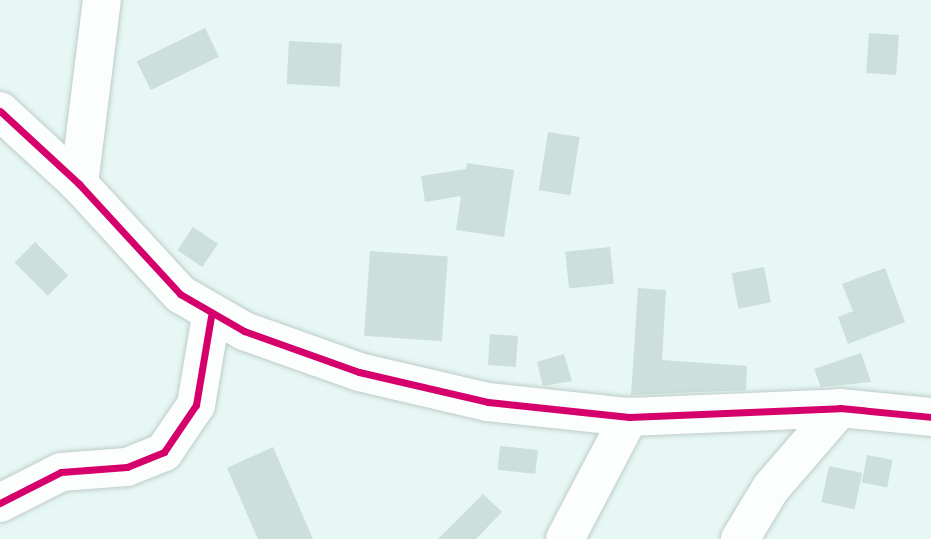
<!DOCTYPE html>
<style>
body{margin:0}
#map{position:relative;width:931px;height:539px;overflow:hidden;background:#e6f7f4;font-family:"Asap Condensed",sans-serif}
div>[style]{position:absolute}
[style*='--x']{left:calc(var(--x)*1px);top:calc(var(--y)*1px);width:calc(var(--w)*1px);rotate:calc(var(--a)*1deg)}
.building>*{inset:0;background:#ccdfdc;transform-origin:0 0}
.roads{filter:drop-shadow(0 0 2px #bdccc9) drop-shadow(0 0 2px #bdccc9)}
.street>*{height:38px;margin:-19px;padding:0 19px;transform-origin:19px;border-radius:19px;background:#fbfefd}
.cycleway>*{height:7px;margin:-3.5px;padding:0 3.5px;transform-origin:3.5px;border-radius:3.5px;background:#d6006c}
span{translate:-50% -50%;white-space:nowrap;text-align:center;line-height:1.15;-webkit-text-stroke:5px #fff;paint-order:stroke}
</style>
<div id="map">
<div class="building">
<i style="left:205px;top:28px;width:32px;height:76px;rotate:64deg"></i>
<i style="left:869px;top:33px;width:30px;height:40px;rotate:4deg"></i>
<i style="left:289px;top:41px;width:53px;height:43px;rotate:3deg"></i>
<i style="left:548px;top:132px;width:32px;height:59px;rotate:9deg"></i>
<i style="clip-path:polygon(467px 163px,514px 170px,504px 237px,456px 230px,461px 196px,425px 202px,421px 176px,466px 169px)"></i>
<i style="left:193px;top:227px;width:30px;height:28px;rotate:34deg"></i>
<i style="left:35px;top:242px;width:47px;height:29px;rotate:45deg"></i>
<i style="left:610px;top:247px;width:37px;height:45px;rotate:84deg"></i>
<i style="left:370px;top:251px;width:78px;height:85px;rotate:4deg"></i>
<i style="left:764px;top:267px;width:36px;height:33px;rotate:79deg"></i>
<i style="clip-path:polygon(885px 268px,905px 322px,848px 344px,838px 317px,853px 311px,842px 284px)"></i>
<i style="clip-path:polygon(638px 288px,666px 290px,662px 360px,747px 366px,746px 390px,631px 395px)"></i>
<i style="left:490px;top:334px;width:28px;height:31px;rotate:4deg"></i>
<i style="clip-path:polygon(861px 353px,871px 382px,821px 387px,814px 369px)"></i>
<i style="clip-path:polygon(564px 354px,572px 381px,543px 386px,537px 362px)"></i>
<i style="left:500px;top:446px;width:38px;height:24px;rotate:6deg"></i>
<i style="clip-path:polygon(273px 447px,313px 539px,258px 539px,227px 468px)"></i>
<i style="left:867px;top:455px;width:26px;height:28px;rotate:11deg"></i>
<i style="left:829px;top:466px;width:34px;height:37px;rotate:12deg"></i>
<i style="clip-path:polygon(483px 494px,502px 512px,476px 539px,438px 539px)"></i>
</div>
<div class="roads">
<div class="street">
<i style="--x:0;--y:111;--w:108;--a:42.7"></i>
<i style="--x:79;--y:184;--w:149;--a:47.4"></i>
<i style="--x:180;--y:294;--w:74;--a:30"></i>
<i style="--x:244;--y:331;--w:122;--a:19.6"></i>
<i style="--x:359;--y:372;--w:132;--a:13.1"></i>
<i style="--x:488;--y:402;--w:142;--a:6.1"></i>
<i style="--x:629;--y:417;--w:211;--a:-2.4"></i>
<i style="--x:840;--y:408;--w:91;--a:5.6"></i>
<i style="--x:79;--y:184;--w:185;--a:-82.9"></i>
<i style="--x:0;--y:503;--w:68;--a:-26.9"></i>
<i style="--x:61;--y:472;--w:66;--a:-4.3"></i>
<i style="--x:127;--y:467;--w:40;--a:-22"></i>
<i style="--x:164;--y:452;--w:57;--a:-55.8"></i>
<i style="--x:196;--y:405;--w:90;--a:-80.4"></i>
<i style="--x:565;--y:539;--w:138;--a:-62.3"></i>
<i style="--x:740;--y:539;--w:60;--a:-58.7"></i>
<i style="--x:771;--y:488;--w:106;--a:-49.2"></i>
</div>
</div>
<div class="cycleway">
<i style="--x:0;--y:111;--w:108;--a:42.7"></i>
<i style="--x:79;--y:184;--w:149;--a:47.4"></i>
<i style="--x:180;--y:294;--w:74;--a:30"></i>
<i style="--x:244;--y:331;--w:122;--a:19.6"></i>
<i style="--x:359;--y:372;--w:132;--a:13.1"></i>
<i style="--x:488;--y:402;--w:142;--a:6.1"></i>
<i style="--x:629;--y:417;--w:211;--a:-2.4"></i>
<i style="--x:840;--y:408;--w:91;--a:5.6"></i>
<i style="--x:0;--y:503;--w:68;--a:-26.9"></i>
<i style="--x:61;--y:472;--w:66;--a:-4.3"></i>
<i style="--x:127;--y:467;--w:40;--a:-22"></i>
<i style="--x:164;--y:452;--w:57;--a:-55.8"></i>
<i style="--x:196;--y:405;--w:90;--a:-80.4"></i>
</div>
</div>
